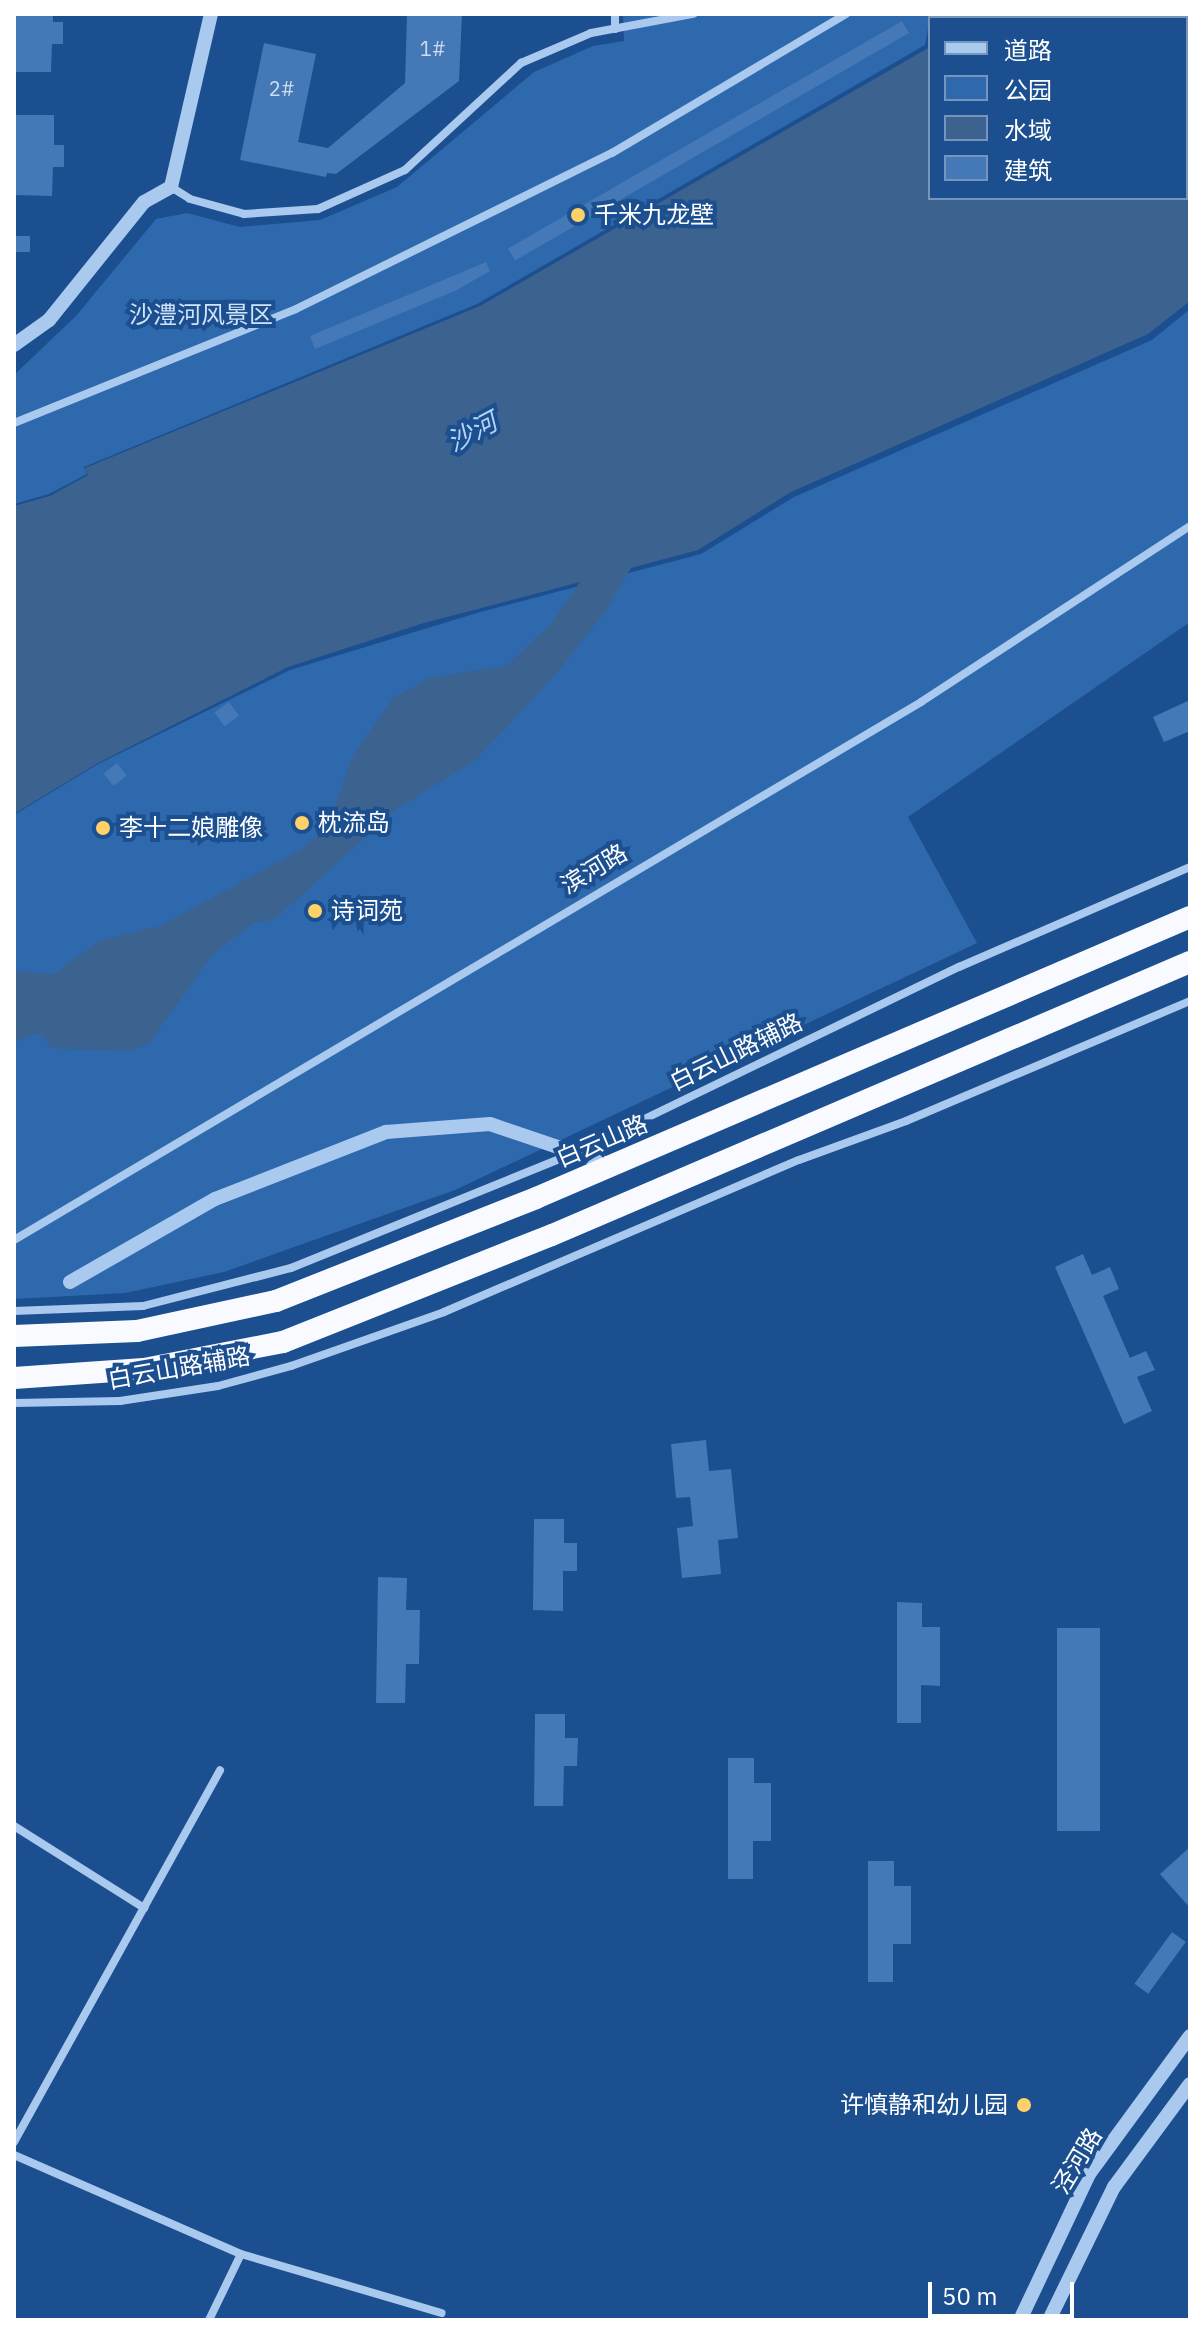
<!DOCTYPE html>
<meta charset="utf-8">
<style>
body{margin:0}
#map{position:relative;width:1204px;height:2334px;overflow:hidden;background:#1b4f8f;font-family:"IBM Plex Sans","Noto Sans SC",sans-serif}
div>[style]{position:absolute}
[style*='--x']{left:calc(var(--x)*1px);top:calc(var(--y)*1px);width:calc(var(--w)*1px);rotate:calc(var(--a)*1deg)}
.green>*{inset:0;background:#2e69ad}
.water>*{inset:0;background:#3c6290}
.building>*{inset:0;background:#4478b7;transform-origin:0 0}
.minor>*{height:8px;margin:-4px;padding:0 4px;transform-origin:4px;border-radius:4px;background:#a9c9ee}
.tertiary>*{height:14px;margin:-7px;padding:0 7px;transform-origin:7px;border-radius:7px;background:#a9c9ee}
.trunk>*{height:22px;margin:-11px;padding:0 11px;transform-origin:11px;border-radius:11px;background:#f8faff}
.dots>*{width:22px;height:22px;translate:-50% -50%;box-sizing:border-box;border:4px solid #1b4f8f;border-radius:50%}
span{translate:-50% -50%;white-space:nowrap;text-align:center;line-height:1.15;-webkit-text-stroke:8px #1b4f8f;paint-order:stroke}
.number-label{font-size:20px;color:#d0dded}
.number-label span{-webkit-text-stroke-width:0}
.poi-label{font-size:24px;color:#fff}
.left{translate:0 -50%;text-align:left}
.right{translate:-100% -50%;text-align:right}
.park-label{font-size:24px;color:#cfe3fa}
.street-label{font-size:24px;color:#fff}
.water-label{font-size:26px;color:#b5d3f5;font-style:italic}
.frame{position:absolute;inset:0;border:16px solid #fff;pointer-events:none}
.legend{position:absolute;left:928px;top:16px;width:260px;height:184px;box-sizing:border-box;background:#1b4f8f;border:2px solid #7695bc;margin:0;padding:10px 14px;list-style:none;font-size:24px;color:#fff}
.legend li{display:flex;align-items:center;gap:16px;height:40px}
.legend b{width:40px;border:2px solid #7695bc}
.scale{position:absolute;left:928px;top:2282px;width:146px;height:36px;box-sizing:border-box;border:4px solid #fff;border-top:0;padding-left:10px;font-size:24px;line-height:28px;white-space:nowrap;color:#fff;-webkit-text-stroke:6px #1b4f8f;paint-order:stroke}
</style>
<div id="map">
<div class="green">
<i style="clip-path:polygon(623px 14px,949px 14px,930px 18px,925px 45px,477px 304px,84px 467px,87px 474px,49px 494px,14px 504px,14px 375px,76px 316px,156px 219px,187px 213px,240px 227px,320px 220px,397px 187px,534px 72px,593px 46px,624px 41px)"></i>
<i style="clip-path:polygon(1190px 309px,1190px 622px,908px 817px,977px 943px,455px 1190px,224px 1272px,125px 1293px,14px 1299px,14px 815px,98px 764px,290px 670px,480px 612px,701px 554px,794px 497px,1152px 340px)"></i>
</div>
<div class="water">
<i style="clip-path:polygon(955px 14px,1190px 14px,1190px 301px,1148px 334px,791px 492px,698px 550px,631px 568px,605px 612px,555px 675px,476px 760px,398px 808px,275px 919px,253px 923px,212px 955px,148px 1045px,125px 1051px,52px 1048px,38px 1033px,14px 1042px,14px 971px,54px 974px,99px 941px,160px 926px,302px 849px,327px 828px,353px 756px,392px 699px,429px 678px,506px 666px,550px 625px,580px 582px,424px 623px,288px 667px,98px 763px,14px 814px,14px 506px,50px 496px,88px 475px,85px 468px,480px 306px,930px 47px,930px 198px,1186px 198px,1186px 18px,952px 18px)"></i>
</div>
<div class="building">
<i style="clip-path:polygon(14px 14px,53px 14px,53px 22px,63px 22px,63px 44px,52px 44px,51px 72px,14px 72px)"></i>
<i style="clip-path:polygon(407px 14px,462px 14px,459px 81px,336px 174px,327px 173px,326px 177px,240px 160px,264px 43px,316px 54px,298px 142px,328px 148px,405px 83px)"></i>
<i style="left:902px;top:21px;width:14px;height:455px;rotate:60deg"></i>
<i style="clip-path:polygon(14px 115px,54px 115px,54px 145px,64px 145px,64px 167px,53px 167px,52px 196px,14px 195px)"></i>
<i style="left:14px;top:236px;width:16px;height:16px"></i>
<i style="clip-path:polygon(486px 262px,490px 271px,455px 291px,315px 349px,310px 336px)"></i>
<i style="clip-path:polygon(1190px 700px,1190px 731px,1164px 742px,1153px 717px)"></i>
<i style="left:229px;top:702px;width:17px;height:18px;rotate:54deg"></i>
<i style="left:117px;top:763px;width:16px;height:17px;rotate:52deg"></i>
<i style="clip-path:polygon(1083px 1254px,1092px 1275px,1110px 1267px,1119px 1289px,1103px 1296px,1130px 1358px,1146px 1351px,1155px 1370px,1137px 1377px,1152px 1411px,1124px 1424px,1055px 1267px)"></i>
<i style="clip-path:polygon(706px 1440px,709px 1471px,731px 1469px,738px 1538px,718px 1540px,721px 1574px,682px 1578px,677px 1528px,693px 1526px,690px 1497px,676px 1498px,671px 1444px)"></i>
<i style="clip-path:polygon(534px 1519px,564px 1519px,564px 1543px,577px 1543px,577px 1571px,563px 1571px,563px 1611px,533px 1610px)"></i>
<i style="clip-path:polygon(378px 1577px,407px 1578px,406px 1610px,420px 1610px,419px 1664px,406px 1664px,405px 1703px,376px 1703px)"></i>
<i style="clip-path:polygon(897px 1602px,922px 1603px,922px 1627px,940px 1627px,940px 1686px,921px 1685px,921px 1723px,897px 1723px)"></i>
<i style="left:1057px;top:1628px;width:43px;height:203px"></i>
<i style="clip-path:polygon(535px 1714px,565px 1714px,565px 1738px,578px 1738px,577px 1766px,564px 1766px,563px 1806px,534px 1806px)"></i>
<i style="clip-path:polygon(728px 1758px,754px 1758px,754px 1783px,771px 1783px,771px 1841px,753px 1841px,753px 1879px,728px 1879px)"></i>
<i style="clip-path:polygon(1190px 1847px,1190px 1908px,1160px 1874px)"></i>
<i style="clip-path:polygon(868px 1861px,894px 1861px,894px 1886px,911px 1886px,911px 1944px,893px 1944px,893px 1982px,868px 1982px)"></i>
<i style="left:1172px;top:1932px;width:17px;height:64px;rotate:36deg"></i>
</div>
<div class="minor">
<i style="--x:615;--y:29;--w:15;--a:-90"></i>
<i style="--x:171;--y:187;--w:22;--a:32"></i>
<i style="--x:190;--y:199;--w:56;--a:15.5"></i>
<i style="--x:244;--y:214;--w:74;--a:-3.9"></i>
<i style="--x:318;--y:209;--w:95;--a:-24.1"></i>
<i style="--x:405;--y:170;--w:158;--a:-42.7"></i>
<i style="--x:521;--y:63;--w:76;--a:-23.2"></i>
<i style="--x:591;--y:33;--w:104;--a:-10.6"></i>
<i style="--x:14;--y:423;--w:304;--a:-22"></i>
<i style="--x:296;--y:309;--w:352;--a:-26.3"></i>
<i style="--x:612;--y:153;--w:272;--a:-30.7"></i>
<i style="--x:14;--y:1240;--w:1055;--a:-30.67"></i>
<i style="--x:921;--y:702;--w:321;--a:-33.2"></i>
<i style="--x:14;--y:1311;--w:129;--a:-2.2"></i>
<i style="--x:143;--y:1306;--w:153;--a:-14.4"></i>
<i style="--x:291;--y:1268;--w:305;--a:-22.1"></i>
<i style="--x:574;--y:1153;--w:428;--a:-25.8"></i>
<i style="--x:959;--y:967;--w:252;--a:-23.4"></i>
<i style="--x:14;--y:1403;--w:106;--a:-1.1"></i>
<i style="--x:120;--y:1401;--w:99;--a:-8.7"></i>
<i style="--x:218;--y:1386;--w:76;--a:-15.3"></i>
<i style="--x:291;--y:1366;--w:162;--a:-19.4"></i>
<i style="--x:444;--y:1312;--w:386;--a:-23.2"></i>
<i style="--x:799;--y:1160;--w:114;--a:-20"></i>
<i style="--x:906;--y:1121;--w:308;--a:-22.9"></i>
<i style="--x:14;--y:1826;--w:154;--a:32.2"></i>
<i style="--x:14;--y:2142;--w:425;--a:-61"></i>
<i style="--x:14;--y:2155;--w:248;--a:23.6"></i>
<i style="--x:209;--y:2320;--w:73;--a:-64.1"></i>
<i style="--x:241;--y:2254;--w:209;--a:16.4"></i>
</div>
<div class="tertiary">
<i style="--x:14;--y:345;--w:43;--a:-35.5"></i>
<i style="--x:49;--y:320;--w:151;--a:-51.2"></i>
<i style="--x:144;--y:202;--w:31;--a:-29"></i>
<i style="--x:171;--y:187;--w:178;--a:-77"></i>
<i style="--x:70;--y:1282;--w:167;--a:-29.8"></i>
<i style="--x:215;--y:1199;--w:184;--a:-21.4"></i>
<i style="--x:386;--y:1132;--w:104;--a:-4.4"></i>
<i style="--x:490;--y:1124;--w:128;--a:18.7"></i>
<i style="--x:1020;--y:2320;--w:161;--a:-64.7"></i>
<i style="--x:1089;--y:2174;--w:171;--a:-53.8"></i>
<i style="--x:1049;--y:2320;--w:148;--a:-64"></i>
<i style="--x:1114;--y:2187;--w:128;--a:-53.6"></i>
</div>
<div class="trunk">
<i style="--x:14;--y:1336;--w:123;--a:-2.3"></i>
<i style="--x:137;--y:1331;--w:142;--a:-12.2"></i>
<i style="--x:276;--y:1301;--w:280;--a:-21.6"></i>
<i style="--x:536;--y:1198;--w:712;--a:-23.25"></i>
<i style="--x:14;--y:1378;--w:130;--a:-4"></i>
<i style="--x:144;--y:1369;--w:142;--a:-11"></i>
<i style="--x:283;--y:1342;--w:289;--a:-21.7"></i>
<i style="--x:552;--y:1235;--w:694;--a:-23.17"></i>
</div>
<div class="dots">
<i style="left:578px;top:215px;background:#ffd166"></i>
<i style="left:302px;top:823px;background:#ffd166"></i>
<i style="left:103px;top:828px;background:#ffd166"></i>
<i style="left:315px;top:911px;background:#ffd166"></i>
<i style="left:1024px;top:2105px;background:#ffd166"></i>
</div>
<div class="number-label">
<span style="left:433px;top:48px">1#</span>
<span style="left:282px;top:88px">2#</span>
</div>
<div class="poi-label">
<span class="left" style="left:594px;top:215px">千米九龙壁</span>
<span class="left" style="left:318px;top:823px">枕流岛</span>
<span class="left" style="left:119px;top:828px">李十二娘雕像</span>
<span class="left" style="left:331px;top:911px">诗词苑</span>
<span class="right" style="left:1008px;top:2105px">许慎静和幼儿园</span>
</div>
<div class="park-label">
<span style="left:201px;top:315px">沙澧河风景区</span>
</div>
<div class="street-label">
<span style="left:594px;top:869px;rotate:-31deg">滨河路</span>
<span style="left:736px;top:1052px;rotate:-26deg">白云山路辅路</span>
<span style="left:602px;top:1141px;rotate:-23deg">白云山路</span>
<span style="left:179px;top:1368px;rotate:-10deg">白云山路辅路</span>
<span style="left:1077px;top:2161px;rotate:-59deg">泾河路</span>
</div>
<div class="water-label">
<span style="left:472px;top:432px;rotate:-28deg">沙河</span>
</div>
<div class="frame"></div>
<ul class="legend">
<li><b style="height:10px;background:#a9c9ee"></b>道路</li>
<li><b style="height:22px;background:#2e69ad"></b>公园</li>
<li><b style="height:22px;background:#3c6290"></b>水域</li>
<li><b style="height:22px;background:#4478b7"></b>建筑</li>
</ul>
<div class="scale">50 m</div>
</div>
